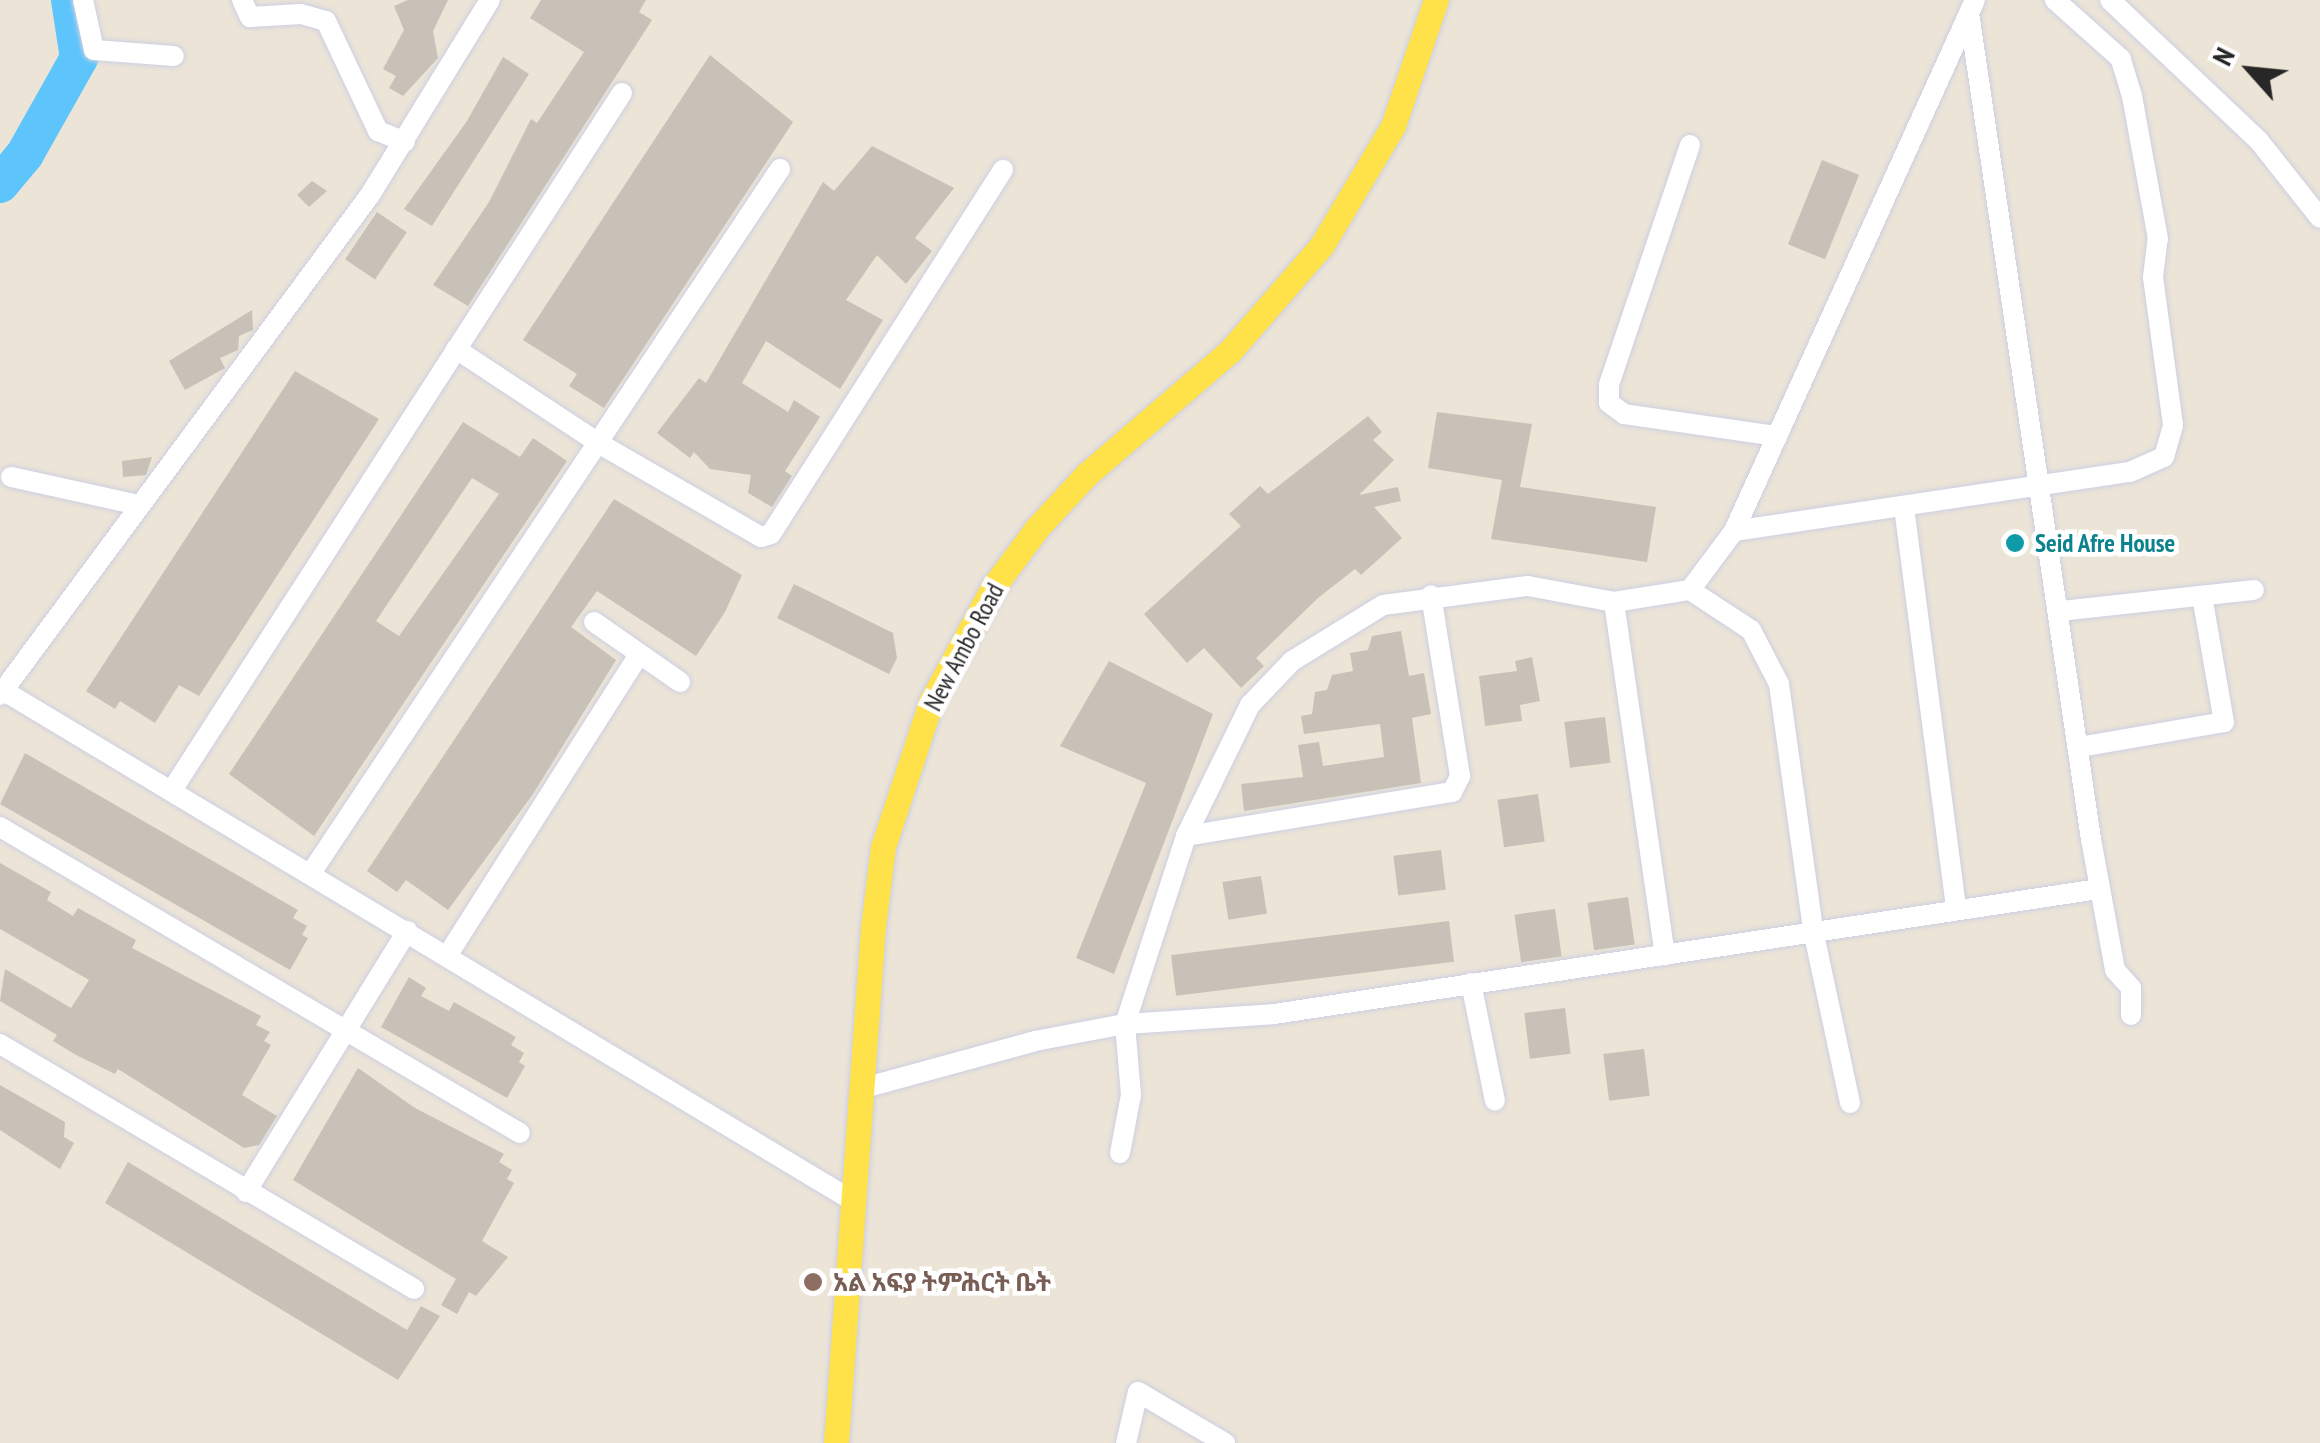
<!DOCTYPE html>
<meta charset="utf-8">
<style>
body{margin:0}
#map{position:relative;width:2320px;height:1443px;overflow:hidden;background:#ece4d7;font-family:"PT Sans Narrow","Noto Sans Ethiopic",sans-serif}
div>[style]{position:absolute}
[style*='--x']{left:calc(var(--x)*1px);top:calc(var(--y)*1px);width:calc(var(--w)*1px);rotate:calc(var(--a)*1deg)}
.river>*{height:38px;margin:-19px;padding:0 19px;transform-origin:19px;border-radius:19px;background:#5dc5fb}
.building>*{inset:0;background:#c7c1b7;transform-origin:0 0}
.roads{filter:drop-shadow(0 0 2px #cccfe3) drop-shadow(0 0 2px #cccfe3)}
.minor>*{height:20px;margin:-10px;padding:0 10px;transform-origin:10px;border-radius:10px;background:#fff}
.major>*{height:25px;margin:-12.5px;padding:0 12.5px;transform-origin:12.5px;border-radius:12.5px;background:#ffe249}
.dots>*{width:28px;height:28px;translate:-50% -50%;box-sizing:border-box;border:5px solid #fff;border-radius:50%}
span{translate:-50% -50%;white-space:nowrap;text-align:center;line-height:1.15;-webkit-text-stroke:9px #fff;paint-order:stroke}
.culture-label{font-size:25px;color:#0d838f;font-weight:700}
.left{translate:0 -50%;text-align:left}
.street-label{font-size:25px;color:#272727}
.education-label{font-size:25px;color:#785e54;font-weight:700}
.north{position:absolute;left:2200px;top:20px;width:100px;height:100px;-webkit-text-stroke:8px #fff;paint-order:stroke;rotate:297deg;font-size:28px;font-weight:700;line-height:40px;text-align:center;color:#272727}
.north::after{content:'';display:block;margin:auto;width:35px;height:45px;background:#272727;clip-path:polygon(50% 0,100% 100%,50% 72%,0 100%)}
</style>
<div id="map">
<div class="river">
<i style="--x:0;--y:184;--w:39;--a:-50"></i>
<i style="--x:25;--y:154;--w:110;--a:-60.6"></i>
<i style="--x:79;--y:58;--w:59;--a:-98.8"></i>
</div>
<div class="building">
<i style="clip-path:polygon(408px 0,448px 0,433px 31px,438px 58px,403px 96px,389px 88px,396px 76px,383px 69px,404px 30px,394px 6px)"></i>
<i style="clip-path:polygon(541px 0,646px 0,639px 12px,652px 20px,468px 306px,433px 285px,489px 202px,531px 119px,537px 123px,584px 52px,530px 18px)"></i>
<i style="clip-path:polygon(710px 55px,793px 122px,604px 408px,569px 386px,577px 374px,523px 340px)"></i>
<i style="clip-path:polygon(503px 57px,529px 74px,432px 226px,404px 209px,467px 121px)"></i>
<i style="clip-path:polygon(872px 146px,954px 188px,915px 238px,932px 251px,906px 284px,877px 255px,846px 300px,883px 320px,840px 389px,766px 341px,742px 383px,788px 412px,794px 400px,820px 417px,785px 471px,792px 476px,772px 507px,748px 493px,751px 475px,710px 469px,694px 452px,690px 458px,657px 433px,699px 378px,706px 383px,823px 182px,834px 191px)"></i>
<i style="left:1822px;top:160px;width:40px;height:91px;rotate:22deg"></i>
<i style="clip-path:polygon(312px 181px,327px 191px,309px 207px,297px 195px)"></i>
<i style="left:377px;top:212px;width:36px;height:57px;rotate:34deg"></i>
<i style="clip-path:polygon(252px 310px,253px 330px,239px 336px,238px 350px,220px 358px,225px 368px,185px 390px,169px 361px)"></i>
<i style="clip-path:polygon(295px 371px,379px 419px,199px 696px,179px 685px,155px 723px,120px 701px,115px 709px,86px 691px)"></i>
<i style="clip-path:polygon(1437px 412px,1532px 424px,1520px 487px,1656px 507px,1647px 562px,1491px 539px,1502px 480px,1428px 468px)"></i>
<i style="clip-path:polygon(1368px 416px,1382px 432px,1373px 440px,1394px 460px,1359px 495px,1398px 487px,1401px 501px,1374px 507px,1402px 538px,1361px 575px,1355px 569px,1318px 598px,1256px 658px,1264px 666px,1241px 688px,1204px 648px,1187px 663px,1144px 614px,1241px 526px,1229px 514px,1260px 486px,1268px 494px)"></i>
<i style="clip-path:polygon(evenodd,463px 422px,520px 457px,533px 438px,567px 461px,314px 836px,229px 774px,463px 422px,472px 478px,499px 494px,399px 636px,376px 621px,472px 478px)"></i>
<i style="clip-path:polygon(152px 457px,146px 475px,123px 477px,122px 461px)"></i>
<i style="clip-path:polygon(614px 499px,742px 575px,725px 612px,696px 656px,597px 591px,571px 627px,616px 660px,533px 794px,448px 910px,406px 880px,397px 892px,367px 871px)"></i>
<i style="clip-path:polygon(794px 584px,893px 633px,897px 658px,889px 674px,777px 618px)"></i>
<i style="clip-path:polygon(1401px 631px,1409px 676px,1424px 673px,1431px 714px,1412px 718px,1421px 783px,1244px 811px,1241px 784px,1303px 777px,1298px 745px,1319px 742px,1323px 766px,1384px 757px,1380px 724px,1304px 734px,1301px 716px,1312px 714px,1315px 692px,1327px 690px,1332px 675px,1353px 671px,1350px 653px,1368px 650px,1372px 636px)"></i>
<i style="clip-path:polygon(1532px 657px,1540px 701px,1520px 705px,1522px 721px,1485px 726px,1479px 676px,1517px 671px,1515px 661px)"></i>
<i style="clip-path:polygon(1109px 661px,1213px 714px,1114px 974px,1076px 958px,1146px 783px,1060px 746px)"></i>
<i style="left:1605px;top:717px;width:46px;height:41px;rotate:83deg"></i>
<i style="clip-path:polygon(25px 753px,298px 910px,293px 918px,307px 926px,302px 935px,308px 938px,290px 970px,0 804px)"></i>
<i style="left:1538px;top:794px;width:48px;height:41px;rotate:82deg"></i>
<i style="left:1441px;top:850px;width:40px;height:48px;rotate:83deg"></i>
<i style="clip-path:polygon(0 863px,51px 892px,47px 900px,73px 916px,78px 908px,136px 940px,132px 948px,261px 1016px,256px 1025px,270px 1032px,264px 1041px,271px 1045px,242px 1095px,277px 1116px,259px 1145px,244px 1148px,118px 1069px,115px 1074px,76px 1055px,53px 1041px,57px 1035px,0 1001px,5px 969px,71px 1008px,89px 980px,0 929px)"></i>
<i style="left:1261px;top:876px;width:38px;height:39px;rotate:81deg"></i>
<i style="left:1628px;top:897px;width:48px;height:41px;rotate:82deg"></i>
<i style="left:1555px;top:909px;width:48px;height:41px;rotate:82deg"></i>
<i style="left:1449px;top:921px;width:41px;height:280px;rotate:83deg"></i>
<i style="clip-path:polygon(409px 977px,426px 988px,421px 996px,449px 1011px,454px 1002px,516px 1037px,511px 1045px,524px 1053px,519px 1062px,525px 1066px,507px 1098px,381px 1027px)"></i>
<i style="left:1565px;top:1008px;width:46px;height:41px;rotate:83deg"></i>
<i style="left:1644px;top:1049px;width:47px;height:41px;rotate:83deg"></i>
<i style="clip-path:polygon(358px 1068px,415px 1108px,504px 1154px,499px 1162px,512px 1170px,507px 1179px,514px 1183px,482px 1241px,508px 1257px,476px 1296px,469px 1292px,457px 1314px,441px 1305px,456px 1279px,293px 1180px)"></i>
<i style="clip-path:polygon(0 1085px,65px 1122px,64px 1137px,74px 1143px,60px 1169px,0 1130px)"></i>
<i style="clip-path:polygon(128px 1162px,407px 1330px,421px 1306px,440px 1316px,398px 1380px,105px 1203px)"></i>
</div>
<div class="roads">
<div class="minor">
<i style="--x:83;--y:0;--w:51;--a:77.6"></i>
<i style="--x:94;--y:50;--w:80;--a:4.3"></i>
<i style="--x:242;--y:0;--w:19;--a:65"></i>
<i style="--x:250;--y:17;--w:51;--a:-3.4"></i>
<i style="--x:301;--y:14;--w:26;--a:16"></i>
<i style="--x:326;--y:21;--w:122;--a:64.7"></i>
<i style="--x:378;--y:131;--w:29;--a:22"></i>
<i style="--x:2110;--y:0;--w:205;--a:43.4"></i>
<i style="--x:2259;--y:141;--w:98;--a:51.6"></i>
<i style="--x:1969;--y:13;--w:835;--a:81.6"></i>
<i style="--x:2091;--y:839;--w:133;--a:79.6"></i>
<i style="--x:2115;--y:970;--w:24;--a:48"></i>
<i style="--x:2131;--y:988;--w:27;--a:90"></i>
<i style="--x:1690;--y:145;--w:252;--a:108.7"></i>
<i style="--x:1609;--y:384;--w:19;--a:90"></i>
<i style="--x:1609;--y:403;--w:19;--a:36"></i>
<i style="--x:1624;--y:414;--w:155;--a:8.2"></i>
<i style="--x:456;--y:349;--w:173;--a:33.4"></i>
<i style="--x:600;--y:444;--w:186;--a:30"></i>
<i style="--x:761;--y:537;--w:10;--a:-17"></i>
<i style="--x:771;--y:534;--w:432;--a:-57.5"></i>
<i style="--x:11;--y:477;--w:130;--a:12.4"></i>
<i style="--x:1904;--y:507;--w:403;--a:82.6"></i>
<i style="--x:1734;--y:531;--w:400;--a:-8.5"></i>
<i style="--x:2130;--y:472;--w:37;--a:-24"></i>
<i style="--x:2164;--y:457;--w:33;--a:-74"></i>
<i style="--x:2173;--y:425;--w:149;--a:-97.7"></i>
<i style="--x:2153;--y:277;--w:38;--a:-83"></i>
<i style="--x:2158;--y:239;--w:145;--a:-100.3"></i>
<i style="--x:2132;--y:96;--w:39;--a:-107"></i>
<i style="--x:2121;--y:59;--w:89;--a:-138.2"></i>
<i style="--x:1690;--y:590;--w:73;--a:33.3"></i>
<i style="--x:1751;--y:630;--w:61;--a:62.6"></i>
<i style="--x:1779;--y:684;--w:248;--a:82.1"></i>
<i style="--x:1813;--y:930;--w:177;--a:77.9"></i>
<i style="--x:1614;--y:602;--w:357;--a:81.8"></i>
<i style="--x:2060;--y:611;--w:195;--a:-6.2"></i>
<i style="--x:594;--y:622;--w:105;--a:34.9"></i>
<i style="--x:4;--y:691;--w:990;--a:30.99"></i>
<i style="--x:0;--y:695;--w:622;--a:-53.5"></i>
<i style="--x:370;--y:195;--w:229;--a:-58.4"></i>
<i style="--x:2080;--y:747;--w:146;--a:-9.8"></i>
<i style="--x:2224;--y:722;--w:128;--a:-99.9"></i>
<i style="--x:174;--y:787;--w:826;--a:-57.16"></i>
<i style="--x:0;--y:827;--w:603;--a:30.48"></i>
<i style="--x:1186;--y:836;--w:270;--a:-9.4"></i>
<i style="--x:1452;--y:792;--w:18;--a:-63"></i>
<i style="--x:1460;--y:776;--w:183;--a:-99.1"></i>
<i style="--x:311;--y:873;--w:846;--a:-56.33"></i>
<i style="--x:447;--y:956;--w:357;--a:-57.5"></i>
<i style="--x:1471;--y:983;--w:120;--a:78.5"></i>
<i style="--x:0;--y:1044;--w:481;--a:30.6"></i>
<i style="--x:860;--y:1089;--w:181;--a:-15.3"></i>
<i style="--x:1035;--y:1041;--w:92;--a:-10.7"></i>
<i style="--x:1125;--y:1024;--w:149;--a:-3.8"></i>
<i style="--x:1274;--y:1014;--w:834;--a:-8.62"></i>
<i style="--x:1120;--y:1153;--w:59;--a:-79.3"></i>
<i style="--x:1131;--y:1095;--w:71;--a:-94.8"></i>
<i style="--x:1125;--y:1024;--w:198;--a:-72"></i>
<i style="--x:1186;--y:836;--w:146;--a:-64"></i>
<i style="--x:1250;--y:705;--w:61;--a:-46.3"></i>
<i style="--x:1292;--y:661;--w:107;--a:-31.6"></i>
<i style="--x:1383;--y:605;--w:146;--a:-7.5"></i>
<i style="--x:1528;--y:586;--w:87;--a:10.5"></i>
<i style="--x:1614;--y:602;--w:77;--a:-9"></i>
<i style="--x:1690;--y:590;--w:74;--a:-53.3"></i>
<i style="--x:1734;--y:531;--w:583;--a:-65.59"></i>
<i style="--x:246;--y:1192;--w:307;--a:-58.3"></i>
<i style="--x:1126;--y:1443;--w:52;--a:-76.8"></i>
<i style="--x:1138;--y:1392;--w:101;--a:30.4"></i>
</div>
<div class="major">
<i style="--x:836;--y:1443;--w:517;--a:-85.9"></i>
<i style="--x:873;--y:927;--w:81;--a:-82.9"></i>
<i style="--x:883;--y:847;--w:153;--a:-71.7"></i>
<i style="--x:931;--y:702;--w:132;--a:-61.5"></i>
<i style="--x:994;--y:586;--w:72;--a:-53.4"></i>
<i style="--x:1037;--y:528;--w:74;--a:-47.2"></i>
<i style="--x:1087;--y:474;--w:189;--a:-40.7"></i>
<i style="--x:1230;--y:351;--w:140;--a:-49"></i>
<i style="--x:1322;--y:245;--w:139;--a:-59.2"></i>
<i style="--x:1393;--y:126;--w:133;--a:-71.2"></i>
</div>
</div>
<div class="dots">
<i style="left:2015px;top:543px;background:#0f9aa8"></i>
<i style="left:813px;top:1282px;background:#8d6e63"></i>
</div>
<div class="culture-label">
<span class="left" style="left:2035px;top:543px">Seid Afre House</span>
</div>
<div class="street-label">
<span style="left:964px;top:647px;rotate:-62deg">New Ambo Road</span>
</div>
<div class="education-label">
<span class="left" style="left:833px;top:1282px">አል አፍያ ትምሕርት ቤት</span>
</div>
<div class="north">N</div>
</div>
